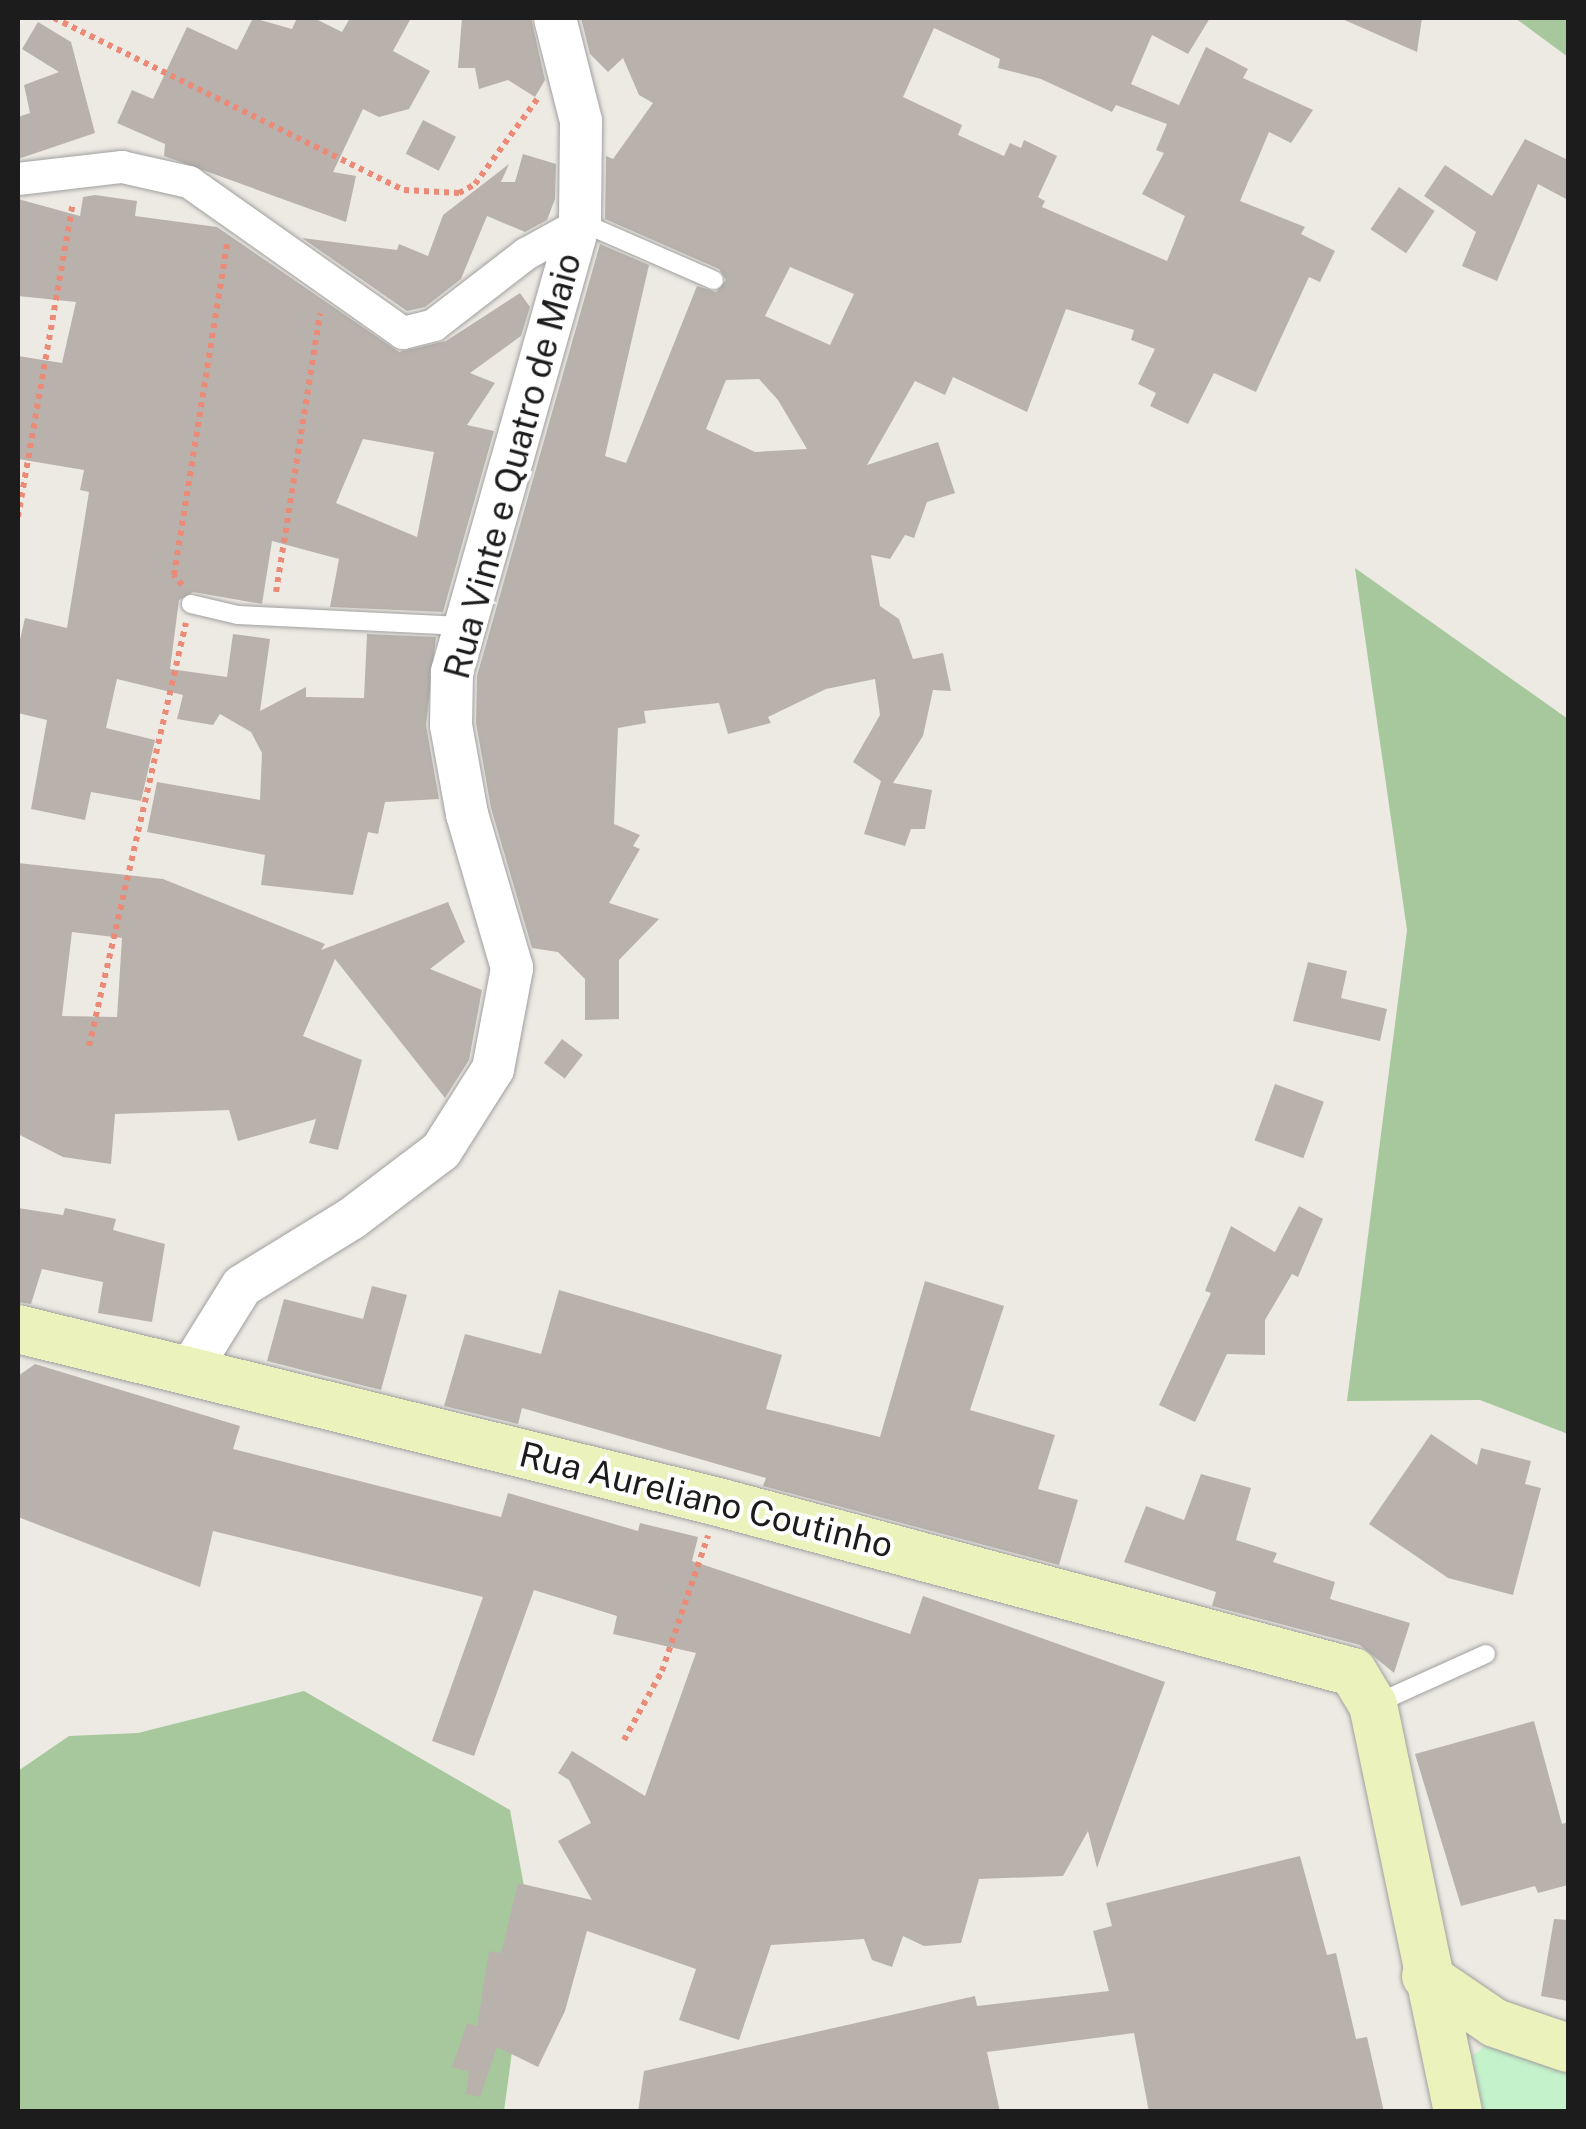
<!DOCTYPE html>
<style>
body{margin:0}
#map{position:relative;width:1586px;height:2129px;overflow:hidden;background:#edeae3;font-family:"Public Sans",sans-serif}
div>[style]{position:absolute}
[style*='--x']{left:calc(var(--x)*1px);top:calc(var(--y)*1px);width:calc(var(--w)*1px);rotate:calc(var(--a)*1deg)}
.forest>*{inset:0;background:#a6c89c}
.park>*{inset:0;background:#c4f3cb}
.building>*{inset:0;background:#b9b2ac;transform-origin:0 0}
.path>*{height:6px;margin-top:-3px;transform-origin:0;background:repeating-linear-gradient(90deg,#eb8a76 0 5px,transparent 0 10px)}
.roads{filter:drop-shadow(0 0 2px #a0a0a0) drop-shadow(0 0 2px #a0a0a0)}
.service>*{height:18px;margin:-9px;padding:0 9px;transform-origin:9px;border-radius:9px;background:#fff}
.minor>*{height:32px;margin:-16px;padding:0 16px;transform-origin:16px;border-radius:16px;background:#fff}
.tertiary>*{height:42px;margin:-21px;padding:0 21px;transform-origin:21px;border-radius:21px;background:#fff}
.secondary>*{height:48px;margin:-24px;padding:0 24px;transform-origin:24px;border-radius:24px;background:#ebf2bb}
span{translate:-50% -50%;white-space:nowrap;text-align:center;line-height:1.15;-webkit-text-stroke:8px #fff;paint-order:stroke}
.street-label{font-size:35px;color:#1c1c1c}
.frame{position:absolute;inset:0;border:20px solid #1c1c1c;pointer-events:none}
</style>
<div id="map">
<div class="forest">
<i style="clip-path:polygon(1515px 18px,1568px 18px,1568px 57px)"></i>
<i style="clip-path:polygon(1355px 568px,1568px 719px,1568px 1434px,1480px 1400px,1347px 1401px,1407px 930px)"></i>
<i style="clip-path:polygon(304px 1691px,510px 1810px,530px 1919px,504px 2111px,18px 2112px,18px 1771px,69px 1736px,138px 1733px)"></i>
</div>
<div class="park">
<i style="clip-path:polygon(1492px 2041px,1568px 2068px,1568px 2111px,1484px 2111px,1472px 2056px)"></i>
</div>
<div class="building">
<i style="clip-path:polygon(253px 18px,292px 29px,297px 18px,314px 18px,342px 32px,350px 18px,411px 18px,393px 51px,430px 71px,409px 109px,379px 117px,363px 109px,333px 172px,356px 176px,346px 222px,164px 156px,165px 144px,117px 123px,132px 90px,153px 99px,187px 27px,237px 50px)"></i>
<i style="clip-path:polygon(462px 18px,531px 18px,545px 80px,535px 97px,508px 80px,479px 89px,475px 68px,458px 68px)"></i>
<i style="clip-path:polygon(evenodd,581px 18px,1210px 18px,1188px 54px,1152px 35px,1131px 84px,1179px 105px,1206px 47px,1248px 69px,1243px 78px,1313px 110px,1291px 143px,1269px 132px,1240px 201px,1305px 227px,1301px 234px,1335px 251px,1320px 282px,1309px 277px,1256px 392px,1214px 373px,1188px 424px,1150px 406px,1156px 393px,1138px 384px,1155px 349px,1131px 340px,1134px 330px,1066px 309px,1027px 412px,953px 377px,945px 395px,915px 381px,867px 465px,938px 442px,955px 493px,927px 502px,914px 538px,905px 535px,890px 559px,871px 555px,880px 606px,899px 619px,913px 659px,943px 653px,951px 691px,933px 690px,923px 736px,893px 783px,932px 790px,925px 829px,911px 829px,905px 846px,864px 834px,881px 781px,853px 762px,880px 715px,875px 679px,826px 689px,768px 717px,771px 723px,728px 734px,719px 703px,644px 711px,646px 723px,618px 728px,614px 824px,640px 835px,633px 846px,640px 849px,609px 903px,659px 919px,619px 960px,619px 1019px,585px 1020px,585px 979px,558px 952px,532px 948px,491px 808px,476px 723px,477px 676px,600px 244px,649px 265px,605px 456px,626px 463px,697px 286px,716px 292px,726px 280px,719px 269px,605px 219px,606px 156px,613px 159px,653px 103px,639px 95px,623px 58px,608px 72px,590px 54px,581px 18px,934px 28px,1000px 59px,998px 68px,1041px 79px,1112px 112px,1116px 105px,1167px 124px,1156px 150px,1164px 153px,1142px 194px,1185px 216px,1167px 261px,1042px 207px,1045px 201px,1038px 197px,1057px 156px,1024px 140px,1021px 148px,1010px 143px,1004px 156px,958px 135px,962px 125px,903px 97px,934px 28px,581px 18px,790px 267px,854px 294px,830px 345px,765px 316px,790px 267px,581px 18px,759px 379px,778px 400px,807px 449px,755px 452px,706px 429px,726px 380px,759px 379px)"></i>
<i style="clip-path:polygon(1340px 18px,1422px 18px,1417px 52px)"></i>
<i style="clip-path:polygon(38px 22px,71px 42px,95px 133px,18px 159px,18px 117px,30px 113px,24px 85px,59px 72px,22px 49px)"></i>
<i style="left:423px;top:120px;width:37px;height:38px;rotate:27deg"></i>
<i style="clip-path:polygon(1525px 139px,1568px 160px,1568px 200px,1538px 184px,1497px 281px,1462px 266px,1476px 232px,1424px 196px,1445px 165px,1492px 196px)"></i>
<i style="clip-path:polygon(523px 154px,556px 164px,555px 199px,547px 220px,525px 232px,487px 216px,461px 279px,425px 307px,407px 311px,302px 238px,397px 250px,399px 244px,428px 256px,443px 215px,509px 164px,501px 182px,515px 182px)"></i>
<i style="left:1399px;top:187px;width:43px;height:51px;rotate:34deg"></i>
<i style="clip-path:polygon(evenodd,95px 195px,137px 201px,135px 216px,217px 227px,399px 352px,446px 341px,520px 293px,530px 307px,521px 336px,470px 373px,495px 383px,467px 425px,494px 431px,443px 612px,330px 607px,339px 559px,272px 541px,262px 604px,193px 592px,179px 600px,170px 669px,227px 677px,233px 634px,270px 639px,260px 711px,306px 687px,306px 697px,364px 698px,367px 634px,436px 637px,426px 725px,439px 799px,385px 802px,378px 834px,368px 832px,353px 895px,261px 885px,265px 855px,147px 832px,157px 782px,260px 800px,262px 753px,251px 732px,220px 714px,213px 725px,177px 719px,183px 695px,117px 679px,106px 728px,155px 740px,141px 801px,91px 792px,85px 820px,31px 809px,47px 720px,18px 713px,18px 648px,25px 618px,67px 628px,89px 492px,80px 490px,84px 470px,18px 459px,18px 356px,62px 363px,76px 302px,18px 296px,18px 199px,80px 216px,83px 197px,95px 195px,363px 439px,434px 452px,417px 537px,336px 503px,363px 439px)"></i>
<i style="clip-path:polygon(evenodd,18px 863px,163px 879px,325px 944px,321px 950px,448px 902px,465px 942px,430px 969px,482px 990px,469px 1060px,445px 1098px,335px 959px,303px 1036px,362px 1060px,338px 1150px,309px 1143px,316px 1119px,238px 1141px,229px 1110px,115px 1114px,111px 1164px,63px 1157px,18px 1134px,18px 863px,72px 932px,122px 938px,117px 1017px,62px 1016px,72px 932px)"></i>
<i style="clip-path:polygon(1308px 962px,1347px 971px,1341px 998px,1387px 1009px,1380px 1041px,1293px 1021px)"></i>
<i style="left:562px;top:1039px;width:26px;height:30px;rotate:37deg"></i>
<i style="left:1275px;top:1084px;width:52px;height:60px;rotate:20deg"></i>
<i style="clip-path:polygon(1299px 1206px,1323px 1219px,1298px 1277px,1292px 1274px,1265px 1320px,1265px 1355px,1227px 1354px,1195px 1422px,1159px 1405px,1211px 1293px,1205px 1291px,1231px 1226px,1275px 1252px)"></i>
<i style="clip-path:polygon(18px 1208px,63px 1215px,65px 1208px,116px 1219px,113px 1230px,165px 1244px,152px 1322px,98px 1313px,103px 1282px,42px 1269px,31px 1304px,18px 1302px)"></i>
<i style="clip-path:polygon(925px 1281px,1004px 1306px,970px 1410px,1055px 1435px,1038px 1489px,1078px 1500px,1059px 1565px,763px 1486px,766px 1478px,522px 1408px,518px 1424px,444px 1406px,465px 1334px,541px 1354px,559px 1290px,782px 1355px,766px 1409px,880px 1437px)"></i>
<i style="clip-path:polygon(372px 1286px,407px 1295px,381px 1390px,267px 1361px,284px 1299px,363px 1319px)"></i>
<i style="clip-path:polygon(35px 1364px,240px 1426px,233px 1449px,501px 1517px,508px 1493px,638px 1531px,640px 1523px,698px 1537px,692px 1561px,910px 1634px,923px 1596px,1165px 1682px,1097px 1868px,1088px 1831px,1063px 1876px,979px 1879px,961px 1943px,924px 1946px,903px 1936px,892px 1967px,872px 1960px,864px 1939px,771px 1945px,739px 2040px,679px 2020px,696px 1969px,587px 1931px,565px 2011px,538px 2067px,497px 2047px,480px 2097px,466px 2094px,469px 2072px,452px 2067px,467px 2023px,477px 2026px,489px 1951px,501px 1953px,518px 1883px,592px 1900px,558px 1841px,591px 1823px,569px 1780px,558px 1773px,572px 1751px,645px 1796px,696px 1653px,613px 1634px,617px 1616px,534px 1590px,474px 1756px,432px 1741px,483px 1597px,213px 1531px,200px 1587px,18px 1517px,18px 1376px)"></i>
<i style="clip-path:polygon(1431px 1434px,1477px 1465px,1481px 1448px,1531px 1461px,1525px 1484px,1541px 1488px,1513px 1595px,1448px 1578px,1369px 1524px)"></i>
<i style="clip-path:polygon(1201px 1474px,1251px 1488px,1236px 1540px,1277px 1553px,1273px 1562px,1335px 1582px,1330px 1599px,1410px 1623px,1394px 1673px,1360px 1645px,1212px 1606px,1216px 1592px,1124px 1562px,1146px 1506px,1184px 1520px)"></i>
<i style="clip-path:polygon(1534px 1721px,1562px 1824px,1568px 1822px,1568px 1885px,1538px 1893px,1535px 1886px,1461px 1906px,1415px 1754px)"></i>
<i style="clip-path:polygon(1300px 1856px,1327px 1955px,1336px 1953px,1356px 2039px,1367px 2037px,1384px 2112px,1149px 2112px,1134px 2033px,987px 2052px,1000px 2112px,638px 2112px,644px 2071px,975px 1996px,977px 2006px,1109px 1991px,1093px 1931px,1112px 1926px,1106px 1903px)"></i>
<i style="clip-path:polygon(1554px 1919px,1568px 1920px,1568px 2001px,1541px 1996px)"></i>
</div>
<div class="path">
<i style="--x:54;--y:18;--w:390;--a:26.2"></i>
<i style="--x:404;--y:190;--w:55;--a:3.1"></i>
<i style="--x:459;--y:193;--w:18;--a:-29"></i>
<i style="--x:475;--y:184;--w:107;--a:-53.8"></i>
<i style="--x:18;--y:517;--w:319;--a:-80.1"></i>
<i style="--x:182;--y:585;--w:13;--a:-129"></i>
<i style="--x:174;--y:575;--w:335;--a:-80.9"></i>
<i style="--x:276;--y:592;--w:282;--a:-81"></i>
<i style="--x:89;--y:1046;--w:434;--a:-77.1"></i>
<i style="--x:624;--y:1740;--w:79;--a:-61.2"></i>
<i style="--x:662;--y:1671;--w:143;--a:-71.2"></i>
</div>
<div class="roads">
<div class="service">
<i style="--x:581;--y:222;--w:145;--a:23.6"></i>
<i style="--x:191;--y:604;--w:48;--a:13.2"></i>
<i style="--x:238;--y:615;--w:229;--a:2.8"></i>
<i style="--x:1373;--y:1705;--w:124;--a:-24.3"></i>
</div>
<div class="minor">
<i style="--x:18;--y:179;--w:105;--a:-6.6"></i>
<i style="--x:122;--y:167;--w:69;--a:12.6"></i>
<i style="--x:189;--y:182;--w:262;--a:35.2"></i>
<i style="--x:403;--y:333;--w:32;--a:-14"></i>
<i style="--x:434;--y:325;--w:116;--a:-37.7"></i>
<i style="--x:526;--y:254;--w:58;--a:-28.8"></i>
</div>
<div class="tertiary">
<i style="--x:189;--y:1371;--w:100;--a:-58.1"></i>
<i style="--x:242;--y:1286;--w:128;--a:-31.6"></i>
<i style="--x:351;--y:1219;--w:113;--a:-37.1"></i>
<i style="--x:441;--y:1151;--w:97;--a:-57.6"></i>
<i style="--x:493;--y:1069;--w:103;--a:-79.3"></i>
<i style="--x:512;--y:968;--w:160;--a:-106.3"></i>
<i style="--x:467;--y:814;--w:90;--a:-100.2"></i>
<i style="--x:451;--y:725;--w:53;--a:-88.9"></i>
<i style="--x:452;--y:672;--w:469;--a:-74.2"></i>
<i style="--x:580;--y:221;--w:100;--a:-89.4"></i>
<i style="--x:581;--y:121;--w:106;--a:-104.2"></i>
</div>
<div class="secondary">
<i style="--x:18;--y:1329;--w:721;--a:13.88"></i>
<i style="--x:718;--y:1502;--w:657;--a:14.99"></i>
<i style="--x:1353;--y:1672;--w:39;--a:59"></i>
<i style="--x:1373;--y:1705;--w:416;--a:78.2"></i>
<i style="--x:1426;--y:1976;--w:83;--a:34.3"></i>
<i style="--x:1495;--y:2023;--w:77;--a:18.9"></i>
</div>
</div>
<div class="street-label">
<span style="left:513px;top:466px;rotate:-75deg">Rua Vinte e Quatro de Maio</span>
<span style="left:706px;top:1500px;rotate:14deg">Rua Aureliano Coutinho</span>
</div>
<div class="frame"></div>
</div>
